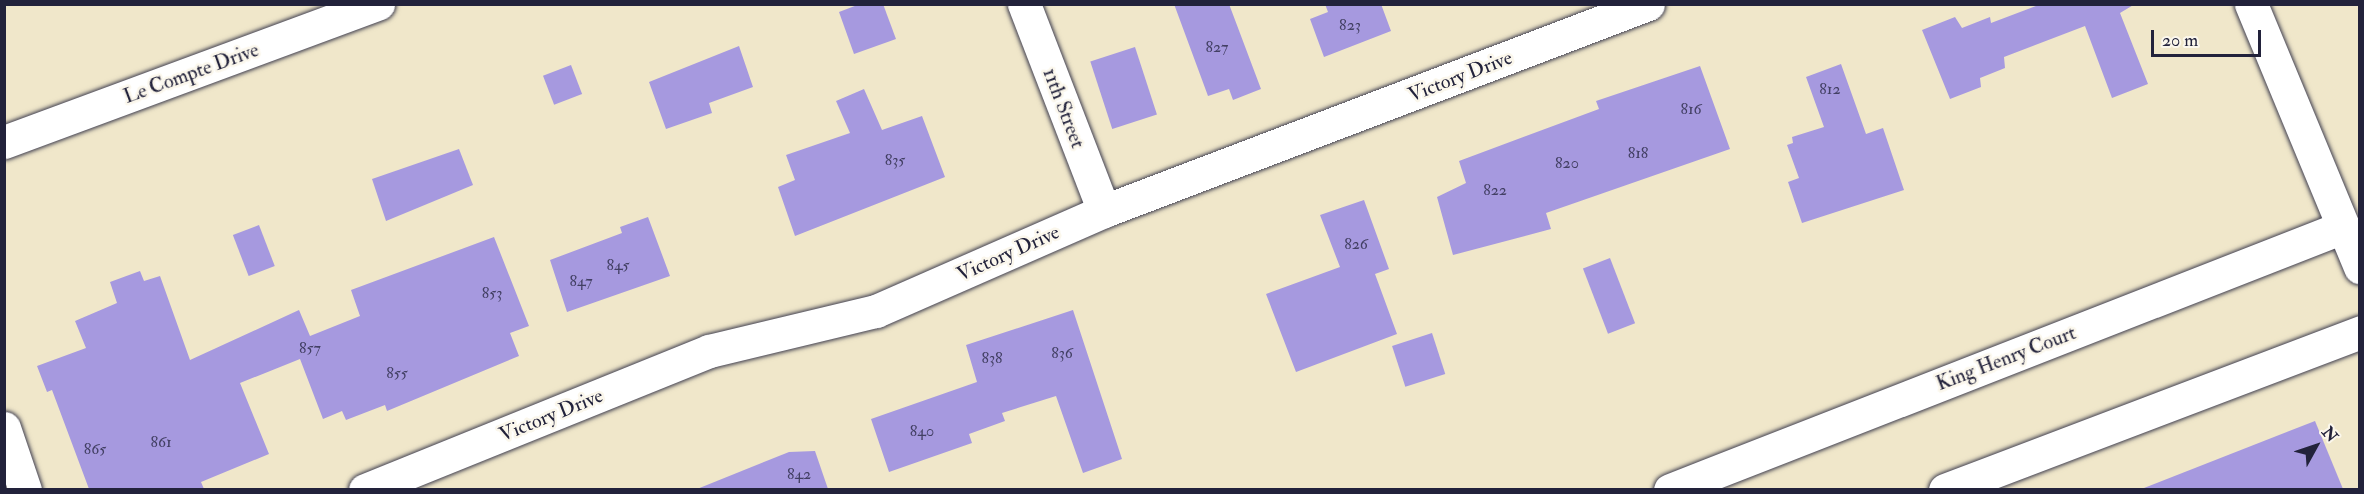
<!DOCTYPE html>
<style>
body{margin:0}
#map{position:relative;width:2364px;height:494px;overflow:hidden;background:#f0e7ca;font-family:"IM FELL Double Pica",serif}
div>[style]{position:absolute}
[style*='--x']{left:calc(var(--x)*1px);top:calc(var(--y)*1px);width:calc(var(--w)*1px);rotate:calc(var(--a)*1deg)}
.building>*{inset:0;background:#a699df;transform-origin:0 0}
.roads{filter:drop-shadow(0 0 2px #414050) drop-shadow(0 0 2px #414050)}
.minor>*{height:33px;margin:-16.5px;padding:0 16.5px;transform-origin:16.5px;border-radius:16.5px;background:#fff}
.highway>*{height:33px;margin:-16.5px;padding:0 16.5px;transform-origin:16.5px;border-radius:16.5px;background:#fff}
span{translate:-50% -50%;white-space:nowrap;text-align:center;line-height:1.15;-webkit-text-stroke:5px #fbf7ec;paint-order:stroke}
.number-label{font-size:16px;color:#434064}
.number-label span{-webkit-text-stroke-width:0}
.street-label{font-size:20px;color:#22223b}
.frame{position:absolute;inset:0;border:6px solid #22223b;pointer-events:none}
.north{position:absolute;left:2286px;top:416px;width:60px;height:60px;-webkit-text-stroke:4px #fbf7ec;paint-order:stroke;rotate:50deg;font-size:16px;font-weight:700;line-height:24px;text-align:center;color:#22223b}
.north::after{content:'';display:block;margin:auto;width:21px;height:27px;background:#22223b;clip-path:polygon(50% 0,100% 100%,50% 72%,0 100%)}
.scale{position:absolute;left:2151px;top:30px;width:110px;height:27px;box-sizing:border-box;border:3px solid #22223b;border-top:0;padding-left:8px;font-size:18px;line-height:21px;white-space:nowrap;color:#22223b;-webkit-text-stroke:4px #fbf7ec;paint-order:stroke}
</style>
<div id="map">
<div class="building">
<i style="clip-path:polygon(860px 4px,883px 4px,896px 39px,854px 54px,839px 12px)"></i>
<i style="clip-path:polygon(1174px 4px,1229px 4px,1261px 89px,1233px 100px,1229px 89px,1208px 96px)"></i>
<i style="clip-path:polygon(1325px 4px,1381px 4px,1391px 31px,1324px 57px,1310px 19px,1328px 12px)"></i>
<i style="clip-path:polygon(2041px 4px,2135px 4px,2120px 13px,2148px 84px,2112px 98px,2085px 26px,2004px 57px,2005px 68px,1980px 78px,1981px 87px,1950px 99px,1922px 30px,1955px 17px,1962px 28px,1990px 17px,1991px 23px)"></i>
<i style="clip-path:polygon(739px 46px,753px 87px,709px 103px,712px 113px,666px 129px,649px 82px)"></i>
<i style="left:1135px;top:47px;width:71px;height:47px;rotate:72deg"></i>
<i style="clip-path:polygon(1841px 64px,1866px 134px,1883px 128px,1904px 190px,1802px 223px,1788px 182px,1799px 178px,1787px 145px,1793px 143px,1792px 137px,1824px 127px,1806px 77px)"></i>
<i style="left:571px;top:65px;width:31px;height:30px;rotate:69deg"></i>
<i style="clip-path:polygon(1700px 66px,1730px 149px,1546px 213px,1551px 229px,1453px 255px,1437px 197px,1466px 183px,1459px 161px,1599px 109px,1596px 101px)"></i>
<i style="clip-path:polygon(864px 89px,882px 130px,922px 116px,945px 177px,795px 236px,778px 187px,795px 180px,786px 155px,850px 133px,836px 101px)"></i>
<i style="clip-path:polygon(459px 149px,473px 185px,386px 221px,372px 179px)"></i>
<i style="clip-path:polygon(1364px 200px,1389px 269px,1375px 274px,1397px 334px,1296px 372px,1266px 294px,1340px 267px,1320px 215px)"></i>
<i style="clip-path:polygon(648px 217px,670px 276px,567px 312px,550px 260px,622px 233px,620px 227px)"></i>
<i style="left:259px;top:225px;width:44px;height:28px;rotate:69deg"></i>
<i style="clip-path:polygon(494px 237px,529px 326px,510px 333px,519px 356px,387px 411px,385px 405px,346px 420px,342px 411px,323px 419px,300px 359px,240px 383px,269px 454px,201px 482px,204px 489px,89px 489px,52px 390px,47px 392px,37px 366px,86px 348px,75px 321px,117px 303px,110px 282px,140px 271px,144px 281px,160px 276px,190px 360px,299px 310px,310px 336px,360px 316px,351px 290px)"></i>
<i style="left:1610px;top:258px;width:70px;height:29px;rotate:69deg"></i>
<i style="clip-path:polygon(1073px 310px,1122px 459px,1083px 473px,1056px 396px,1002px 413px,1005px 421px,969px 434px,972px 443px,889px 472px,871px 419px,977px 382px,966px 345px)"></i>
<i style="left:1432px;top:333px;width:43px;height:42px;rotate:72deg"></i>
<i style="clip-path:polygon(2315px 421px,2343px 489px,2145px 489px,2144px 488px)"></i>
<i style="clip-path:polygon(815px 451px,828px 489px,697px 489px,789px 452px)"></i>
</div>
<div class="roads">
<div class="minor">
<i style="--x:1024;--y:4;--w:222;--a:68.9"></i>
<i style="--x:4;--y:142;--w:399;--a:-20.3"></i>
<i style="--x:4;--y:428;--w:65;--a:71.3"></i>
<i style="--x:365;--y:490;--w:371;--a:-22"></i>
<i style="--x:709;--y:351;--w:172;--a:-13.5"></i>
<i style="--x:876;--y:311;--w:249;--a:-23.7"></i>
<i style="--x:1104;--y:211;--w:582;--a:-20.83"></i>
<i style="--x:1670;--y:490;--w:723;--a:-21.34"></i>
<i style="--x:1945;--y:490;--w:444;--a:-20.8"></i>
</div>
<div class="highway">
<i style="--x:2251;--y:4;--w:285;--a:67.5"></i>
</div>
</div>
<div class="number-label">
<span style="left:1350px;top:25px">823</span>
<span style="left:1217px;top:47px">827</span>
<span style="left:1830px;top:89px">812</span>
<span style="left:1691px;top:109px">816</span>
<span style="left:1638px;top:153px">818</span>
<span style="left:895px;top:160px">835</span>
<span style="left:1567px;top:163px">820</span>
<span style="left:1495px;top:190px">822</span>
<span style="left:1356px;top:244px">826</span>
<span style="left:618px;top:265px">845</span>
<span style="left:581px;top:281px">847</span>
<span style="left:492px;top:293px">853</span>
<span style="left:310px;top:348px">857</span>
<span style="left:1062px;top:353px">836</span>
<span style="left:992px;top:358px">838</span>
<span style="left:397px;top:373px">855</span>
<span style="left:922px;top:431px">840</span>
<span style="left:161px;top:442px">861</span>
<span style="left:95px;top:449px">865</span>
<span style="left:799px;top:474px">842</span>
</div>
<div class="street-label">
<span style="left:191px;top:73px;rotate:-20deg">Le Compte Drive</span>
<span style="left:1460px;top:76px;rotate:-21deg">Victory Drive</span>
<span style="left:1064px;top:108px;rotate:69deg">11th Street</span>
<span style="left:1008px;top:253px;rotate:-24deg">Victory Drive</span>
<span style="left:2006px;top:358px;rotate:-21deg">King Henry Court</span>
<span style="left:551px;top:415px;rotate:-22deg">Victory Drive</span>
</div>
<div class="frame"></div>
<div class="north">N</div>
<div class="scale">20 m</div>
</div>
